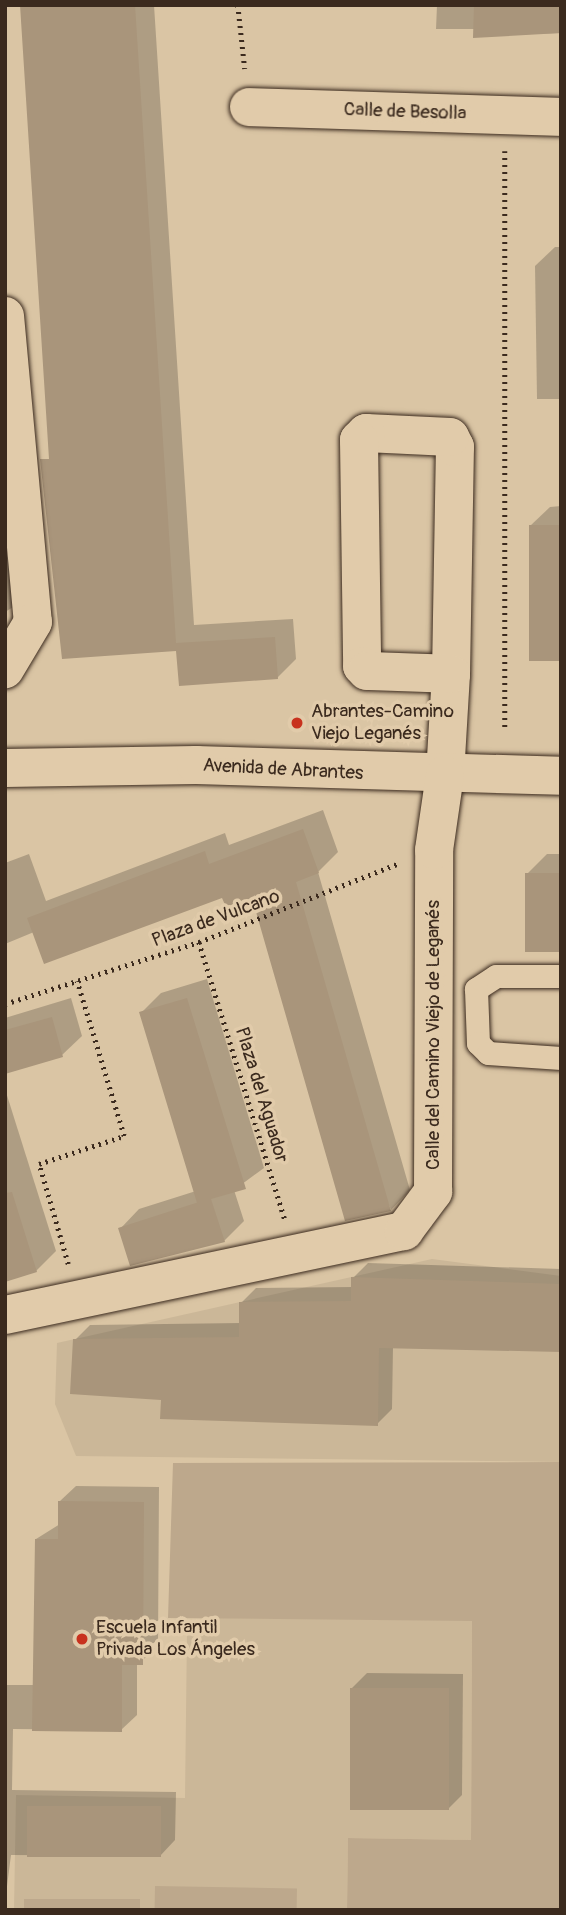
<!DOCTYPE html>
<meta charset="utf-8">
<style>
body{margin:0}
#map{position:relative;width:566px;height:1915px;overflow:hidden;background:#dac5a4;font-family:Pangolin,sans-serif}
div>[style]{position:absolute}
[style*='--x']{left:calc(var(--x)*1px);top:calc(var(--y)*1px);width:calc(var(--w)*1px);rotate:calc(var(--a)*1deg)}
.built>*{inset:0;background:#cbb798}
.green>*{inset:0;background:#bda88c;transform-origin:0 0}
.shadow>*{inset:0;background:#0003}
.building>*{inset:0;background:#a9957b;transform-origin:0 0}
.path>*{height:4.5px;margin-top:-2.25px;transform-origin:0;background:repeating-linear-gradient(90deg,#3b2a1e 0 2px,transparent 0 7px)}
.roads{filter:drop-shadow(0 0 2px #3b2a1e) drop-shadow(0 0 2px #3b2a1e)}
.service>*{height:23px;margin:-11.5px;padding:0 11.5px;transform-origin:11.5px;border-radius:11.5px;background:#e1cbaa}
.minor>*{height:38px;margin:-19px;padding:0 19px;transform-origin:19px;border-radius:19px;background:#e1cbaa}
.tertiary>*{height:38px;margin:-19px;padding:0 19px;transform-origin:19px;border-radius:19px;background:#e1cbaa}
.dots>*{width:19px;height:19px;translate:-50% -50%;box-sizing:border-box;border:4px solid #e1cbaa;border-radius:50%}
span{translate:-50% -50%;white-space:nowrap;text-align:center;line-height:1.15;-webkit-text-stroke:7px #e1cbaa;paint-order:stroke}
.street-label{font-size:19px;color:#3b2a1e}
.poi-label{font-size:19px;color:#3b2a1e}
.left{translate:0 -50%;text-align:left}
.frame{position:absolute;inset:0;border:7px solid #3b2a1e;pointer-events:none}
</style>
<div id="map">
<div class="built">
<i style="clip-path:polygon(432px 1259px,561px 1276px,561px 1462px,76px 1456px,55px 1404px,57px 1343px)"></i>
<i style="clip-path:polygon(210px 1618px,472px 1620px,471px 1840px,348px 1838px,347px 1910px,14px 1910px,16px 1795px,185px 1798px,187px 1631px,210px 1632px)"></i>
</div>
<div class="green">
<i style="clip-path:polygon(561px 1462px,561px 1910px,347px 1910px,348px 1838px,471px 1840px,472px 1621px,168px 1618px,173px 1463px)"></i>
<i style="left:155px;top:1886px;width:142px;height:24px;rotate:1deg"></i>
<i style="left:24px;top:1899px;width:116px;height:11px"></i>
</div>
<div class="shadow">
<i style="clip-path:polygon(21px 5px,154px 5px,194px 625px,293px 619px,296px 659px,277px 678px,178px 649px,63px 658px)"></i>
<i style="clip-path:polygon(437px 5px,561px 5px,561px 33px,475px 36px,475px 29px,436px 29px)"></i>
<i style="clip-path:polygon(555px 247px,561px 247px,561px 399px,537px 399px,535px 266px)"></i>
<i style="clip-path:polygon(561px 506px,561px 659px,530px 526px,550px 507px)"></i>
<i style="clip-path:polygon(10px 556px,15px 606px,5px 612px,5px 557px)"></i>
<i style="clip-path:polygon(323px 810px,338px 852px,318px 872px,410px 1190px,391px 1210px,253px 896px,223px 895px,34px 932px,5px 944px,5px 863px,29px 854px,46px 901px,225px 833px,229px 845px)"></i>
<i style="clip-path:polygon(547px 854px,561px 854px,561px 950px,527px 874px)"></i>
<i style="clip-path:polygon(207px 979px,264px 1168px,234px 1190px,244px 1221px,224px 1241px,120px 1229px,139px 1209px,196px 1191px,141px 1013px,161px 993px)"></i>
<i style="clip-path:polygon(71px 998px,82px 1036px,62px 1055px,5px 1072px,5px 1018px)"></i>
<i style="clip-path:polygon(5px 1089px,56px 1251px,36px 1271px,5px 1280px)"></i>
<i style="clip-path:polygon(368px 1263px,561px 1269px,561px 1350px,393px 1347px,392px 1409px,377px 1424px,163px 1398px,75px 1340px,90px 1325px,241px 1323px,241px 1303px,256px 1288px,353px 1287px,353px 1278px)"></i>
<i style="clip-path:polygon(76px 1486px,159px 1487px,158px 1648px,137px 1664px,137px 1715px,121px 1730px,13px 1729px,12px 1790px,176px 1792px,175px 1840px,160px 1856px,11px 1855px,5px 1902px,5px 1685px,35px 1685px,36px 1539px,60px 1524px,60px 1501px)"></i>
<i style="clip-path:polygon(367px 1673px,463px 1674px,462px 1795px,447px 1810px,352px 1688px)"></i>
</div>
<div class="building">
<i style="clip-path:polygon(20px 5px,135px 5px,176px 643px,275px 637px,278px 679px,179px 686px,176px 651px,62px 659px,40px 459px,49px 459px)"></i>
<i style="clip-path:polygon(474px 5px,561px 5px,561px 33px,473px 38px)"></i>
<i style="left:529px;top:525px;width:32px;height:136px"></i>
<i style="clip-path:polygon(303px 829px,319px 873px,296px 882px,391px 1211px,345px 1221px,252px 898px,226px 907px,222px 898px,44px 964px,27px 918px,205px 851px,209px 864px)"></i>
<i style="left:525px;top:873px;width:36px;height:79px"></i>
<i style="clip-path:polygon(187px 998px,246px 1189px,211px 1199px,225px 1242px,130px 1266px,118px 1228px,202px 1201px,197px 1203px,139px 1012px)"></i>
<i style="clip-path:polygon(52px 1017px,63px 1057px,5px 1074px,5px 1030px)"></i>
<i style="clip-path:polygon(12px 1192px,37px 1272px,5px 1282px,5px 1193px)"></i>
<i style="clip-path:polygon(351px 1277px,561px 1284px,561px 1352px,379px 1348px,378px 1426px,160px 1419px,161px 1400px,70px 1394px,73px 1339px,239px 1337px,239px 1302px,351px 1301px)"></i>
<i style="clip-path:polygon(58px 1501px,144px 1502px,143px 1665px,122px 1665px,122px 1732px,32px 1731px,35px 1539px,58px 1539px)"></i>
<i style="left:350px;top:1688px;width:99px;height:122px"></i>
<i style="left:27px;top:1806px;width:134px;height:51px"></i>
</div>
<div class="path">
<i style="--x:238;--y:5;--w:64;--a:83.8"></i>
<i style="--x:505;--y:151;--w:580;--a:90"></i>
<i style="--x:199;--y:942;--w:290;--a:72.8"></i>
<i style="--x:5;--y:1004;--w:204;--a:-17.7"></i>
<i style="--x:199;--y:942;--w:213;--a:-21.5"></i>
<i style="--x:68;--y:1264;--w:104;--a:-106.2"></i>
<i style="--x:39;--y:1164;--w:89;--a:-18.2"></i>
<i style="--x:124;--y:1136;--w:162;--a:-106.9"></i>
</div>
<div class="roads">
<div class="service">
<i style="--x:561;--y:976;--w:65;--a:180"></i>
<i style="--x:496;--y:976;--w:24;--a:147"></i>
<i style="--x:476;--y:989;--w:54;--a:87.9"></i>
<i style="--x:478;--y:1043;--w:14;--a:45"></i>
<i style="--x:488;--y:1053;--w:73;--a:3.9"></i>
</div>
<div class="minor">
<i style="--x:249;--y:107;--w:312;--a:1.8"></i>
<i style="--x:5;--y:316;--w:307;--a:84.8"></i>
<i style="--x:33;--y:622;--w:55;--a:120.8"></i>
<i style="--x:445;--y:775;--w:101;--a:-86.6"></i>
<i style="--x:451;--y:674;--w:227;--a:-89"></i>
<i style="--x:455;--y:447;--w:11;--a:-117"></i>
<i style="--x:450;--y:437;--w:84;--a:-177.3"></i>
<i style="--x:366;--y:433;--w:10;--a:135"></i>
<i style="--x:359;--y:440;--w:226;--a:89.2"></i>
<i style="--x:362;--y:666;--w:7;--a:45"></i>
<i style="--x:367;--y:671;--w:84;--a:2"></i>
</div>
<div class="tertiary">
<i style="--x:5;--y:768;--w:191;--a:-0.9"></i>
<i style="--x:196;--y:765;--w:365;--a:1.7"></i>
<i style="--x:5;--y:1315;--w:408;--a:-11.9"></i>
<i style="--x:404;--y:1231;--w:49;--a:-53.4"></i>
<i style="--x:433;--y:1192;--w:342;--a:-89.8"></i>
<i style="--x:434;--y:850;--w:76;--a:-81.7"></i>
</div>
</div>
<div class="dots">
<i style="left:297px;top:723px;background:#c8321e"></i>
<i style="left:82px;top:1639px;background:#c8321e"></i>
</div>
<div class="street-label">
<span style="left:405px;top:112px;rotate:2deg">Calle de Besolla</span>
<span style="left:283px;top:770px;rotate:3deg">Avenida de Abrantes</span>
<span style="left:216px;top:919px;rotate:-20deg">Plaza de Vulcano</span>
<span style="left:434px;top:1035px;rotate:-90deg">Calle del Camino Viejo de Leganés</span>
<span style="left:261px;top:1095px;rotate:73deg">Plaza del Aguador</span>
</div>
<div class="poi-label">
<span class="left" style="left:311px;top:723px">Abrantes-Camino<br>Viejo Leganés</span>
<span class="left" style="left:96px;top:1639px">Escuela Infantil<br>Privada Los Ángeles</span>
</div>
<div class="frame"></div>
</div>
